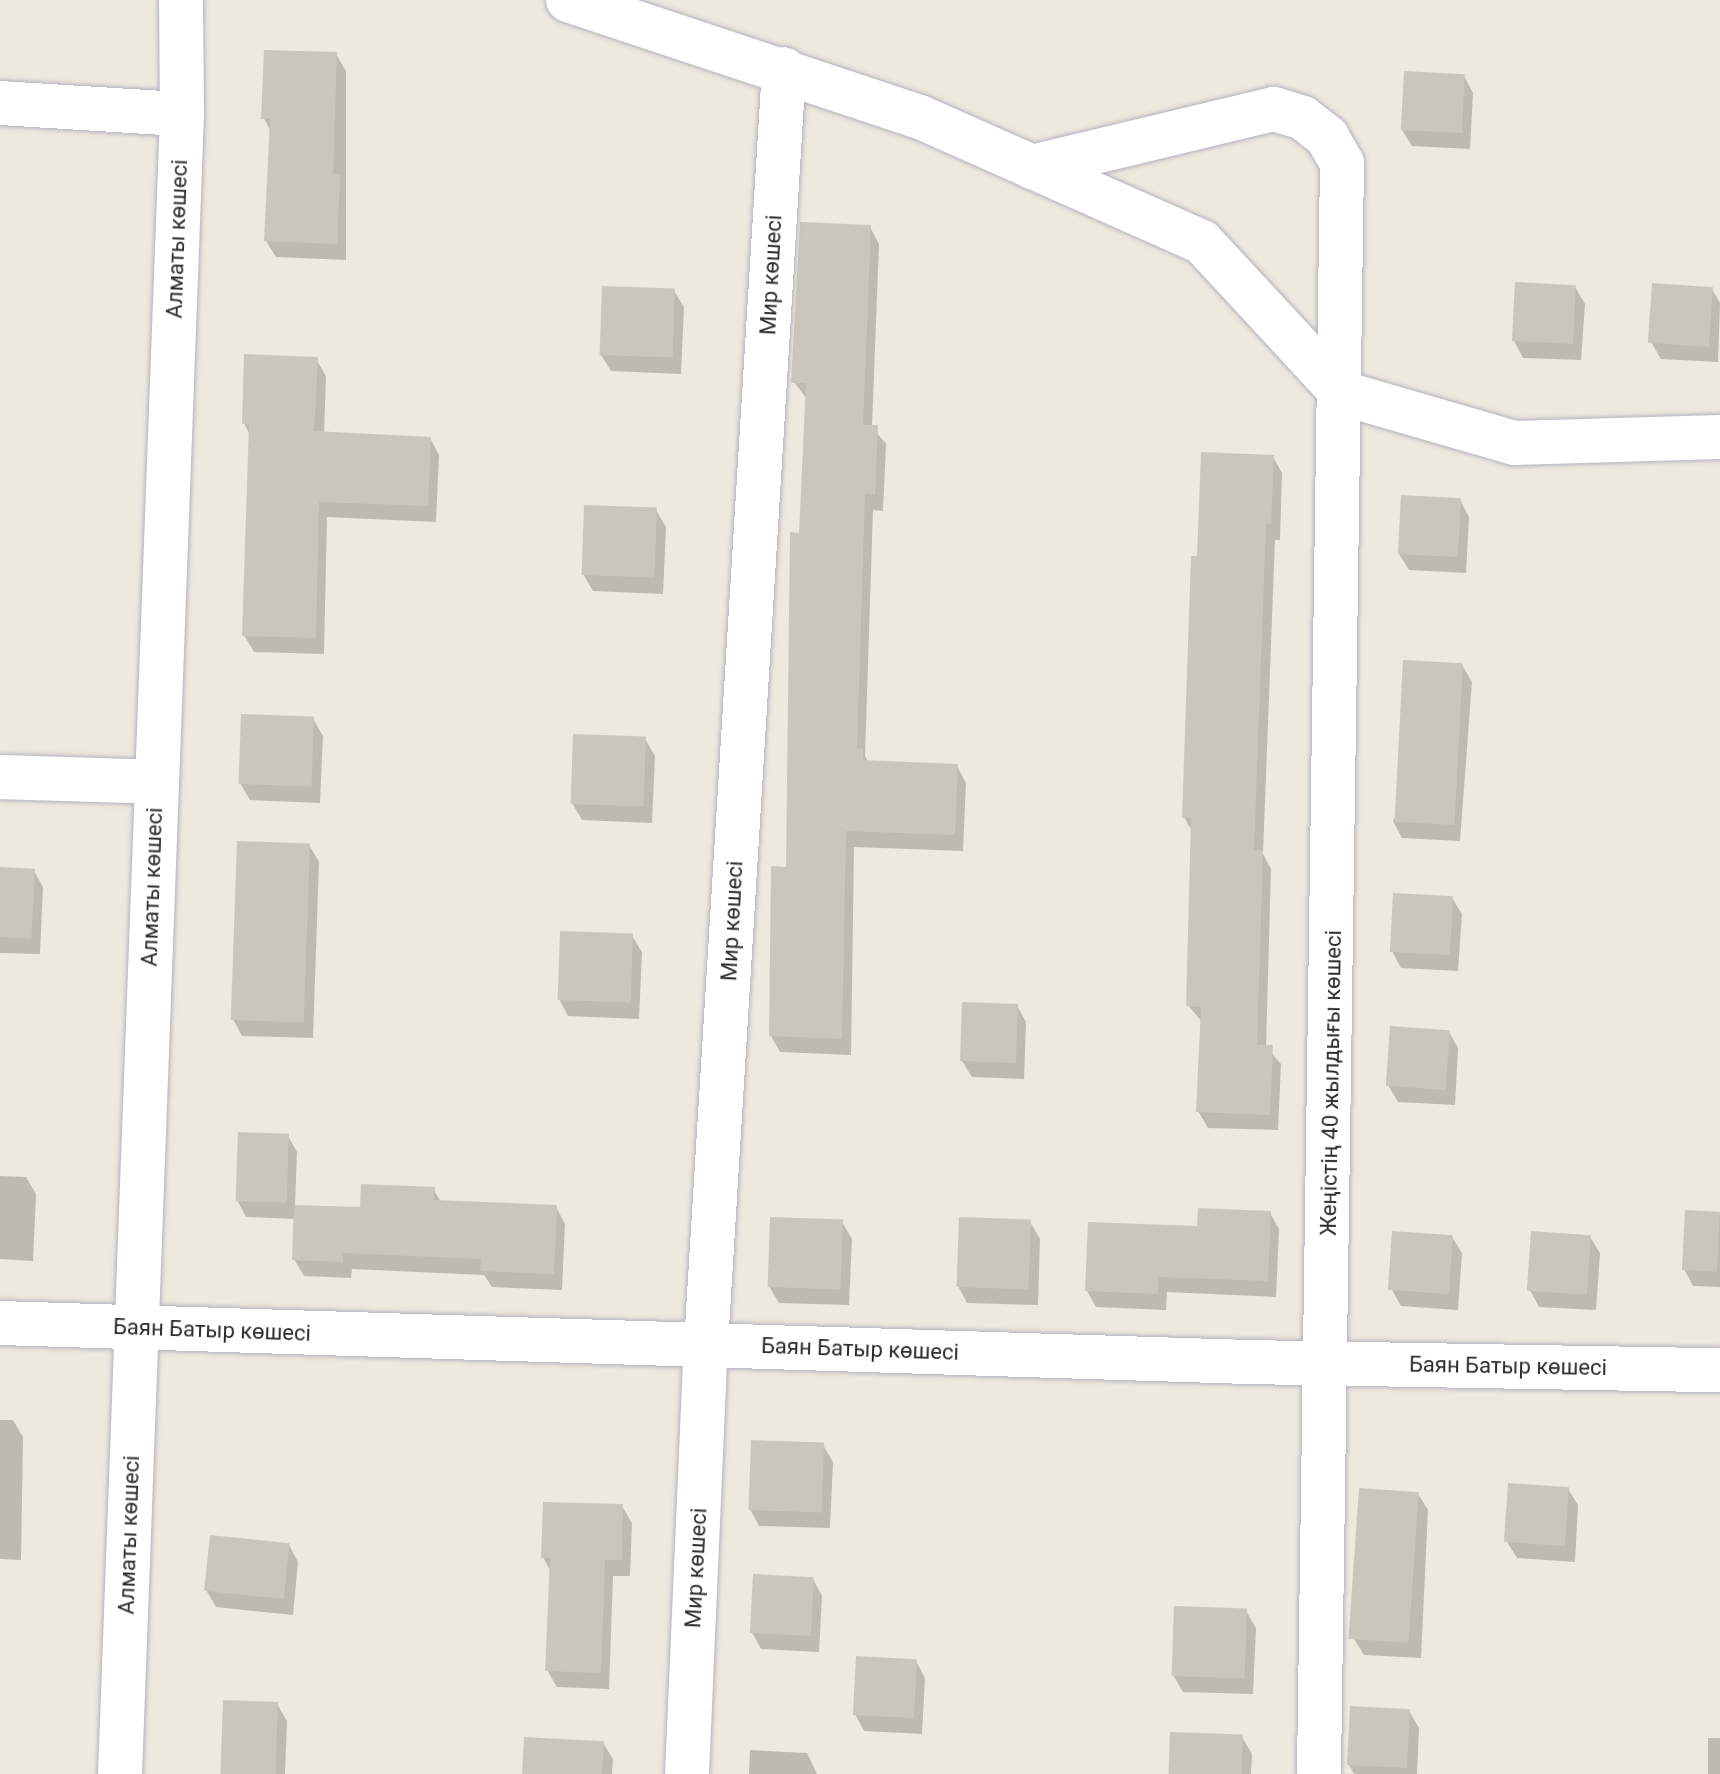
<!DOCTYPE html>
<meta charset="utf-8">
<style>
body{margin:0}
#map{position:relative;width:1720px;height:1774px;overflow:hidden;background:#eee9de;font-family:Roboto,sans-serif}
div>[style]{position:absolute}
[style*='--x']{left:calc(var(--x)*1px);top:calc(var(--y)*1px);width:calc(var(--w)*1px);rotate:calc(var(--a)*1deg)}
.shadow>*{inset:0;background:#0003;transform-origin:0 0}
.building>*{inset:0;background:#c9c7bc;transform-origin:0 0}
.roads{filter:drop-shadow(0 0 2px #b2b2c0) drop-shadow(0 0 2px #b2b2c0)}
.minor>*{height:44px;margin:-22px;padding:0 22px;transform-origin:22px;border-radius:22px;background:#fff}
span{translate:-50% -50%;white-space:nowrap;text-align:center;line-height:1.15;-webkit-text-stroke:6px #fff;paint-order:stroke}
.street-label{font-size:22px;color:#2c2c2c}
</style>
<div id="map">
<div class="shadow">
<i style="clip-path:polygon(336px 54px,346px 71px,346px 260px,276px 257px,266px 241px,271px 132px,264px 118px)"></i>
<i style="clip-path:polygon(1464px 76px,1473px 93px,1470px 149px,1412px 146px,1402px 130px)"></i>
<i style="clip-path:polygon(870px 227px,879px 244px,872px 427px,886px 444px,883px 511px,873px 510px,865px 756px,869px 763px,957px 766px,966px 783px,963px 851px,854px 847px,851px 1055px,780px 1052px,771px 1036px,788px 869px,807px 399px,794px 382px)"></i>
<i style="clip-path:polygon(1575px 287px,1585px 304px,1581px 360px,1523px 358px,1514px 341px)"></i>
<i style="clip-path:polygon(1712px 289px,1720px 303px,1718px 362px,1661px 359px,1651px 342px)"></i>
<i style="clip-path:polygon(674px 291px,684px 307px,681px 374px,611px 371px,601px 355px)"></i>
<i style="clip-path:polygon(316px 359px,326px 376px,324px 434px,430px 438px,439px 455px,436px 522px,327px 517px,324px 654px,254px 652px,244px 635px,250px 435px,244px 423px)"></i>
<i style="clip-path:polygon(1273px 457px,1282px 473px,1280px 540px,1275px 540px,1263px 854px,1271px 869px,1266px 1047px,1281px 1064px,1278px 1130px,1208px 1128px,1198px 1111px,1202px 1022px,1188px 1005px,1193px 833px,1184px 817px,1199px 558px)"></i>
<i style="clip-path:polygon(1460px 500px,1469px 517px,1466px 573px,1409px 570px,1399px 554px)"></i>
<i style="clip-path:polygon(656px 510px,666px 527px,663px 594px,593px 591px,583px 574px)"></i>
<i style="clip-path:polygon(1462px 665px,1472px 682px,1460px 841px,1402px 838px,1393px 821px)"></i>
<i style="clip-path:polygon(313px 719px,323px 736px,320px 803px,250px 800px,240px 783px)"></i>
<i style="clip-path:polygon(645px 739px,655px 756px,652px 823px,582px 820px,572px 803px)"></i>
<i style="clip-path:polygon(309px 845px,319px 862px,313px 1038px,242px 1036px,233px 1019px)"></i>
<i style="clip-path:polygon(0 869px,34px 871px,43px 887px,40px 954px,0 953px)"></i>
<i style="clip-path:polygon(1452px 898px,1462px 914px,1458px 971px,1401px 968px,1392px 951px)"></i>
<i style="clip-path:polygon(632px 936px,642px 952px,639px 1019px,568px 1016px,559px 999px)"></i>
<i style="clip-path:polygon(1017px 1006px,1026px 1022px,1024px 1079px,972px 1077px,962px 1061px)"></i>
<i style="clip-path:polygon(1449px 1032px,1458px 1048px,1455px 1105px,1398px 1102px,1388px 1085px)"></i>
<i style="clip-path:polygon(288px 1136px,297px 1152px,295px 1207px,362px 1209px,433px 1189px,441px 1202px,556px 1207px,565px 1224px,562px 1290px,492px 1287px,484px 1275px,352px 1269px,351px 1278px,304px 1276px,294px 1259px,295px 1219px,246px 1217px,237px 1200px)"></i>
<i style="clip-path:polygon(0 1176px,26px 1177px,36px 1194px,33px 1261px,0 1259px)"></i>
<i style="clip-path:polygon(1270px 1213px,1279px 1229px,1276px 1297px,1167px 1292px,1166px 1310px,1096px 1307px,1087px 1291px,1199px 1228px)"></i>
<i style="clip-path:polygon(1720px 1214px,1720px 1287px,1693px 1286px,1684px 1269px)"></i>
<i style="clip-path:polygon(842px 1222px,852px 1239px,849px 1305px,779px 1303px,769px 1286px)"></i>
<i style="clip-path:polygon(1030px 1222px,1040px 1239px,1038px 1305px,967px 1303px,958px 1286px)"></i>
<i style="clip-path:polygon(1452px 1237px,1462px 1253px,1458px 1310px,1401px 1306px,1392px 1290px)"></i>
<i style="clip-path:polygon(1590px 1237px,1600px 1253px,1596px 1310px,1539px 1307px,1530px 1290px)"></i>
<i style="clip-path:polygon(0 1420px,13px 1420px,23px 1437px,21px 1560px,0 1559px)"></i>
<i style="clip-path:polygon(823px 1445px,833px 1462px,830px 1528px,759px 1526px,750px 1509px)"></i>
<i style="clip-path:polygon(1568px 1489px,1578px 1505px,1575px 1562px,1517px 1558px,1507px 1542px)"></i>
<i style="clip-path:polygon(1418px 1494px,1428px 1510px,1421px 1658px,1364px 1655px,1354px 1639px)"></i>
<i style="clip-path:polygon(622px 1506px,632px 1523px,630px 1576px,613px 1576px,609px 1689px,557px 1687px,547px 1670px,551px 1572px,543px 1557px)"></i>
<i style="clip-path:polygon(289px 1545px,298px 1562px,293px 1615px,216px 1607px,206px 1590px)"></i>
<i style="clip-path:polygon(813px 1579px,822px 1596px,819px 1652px,761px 1649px,752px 1632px)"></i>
<i style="clip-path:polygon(1246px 1611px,1256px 1628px,1253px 1694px,1183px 1692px,1173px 1675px)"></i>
<i style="clip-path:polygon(916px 1661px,925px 1678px,922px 1734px,864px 1731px,855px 1714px)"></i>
<i style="clip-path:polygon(277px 1704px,287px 1721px,285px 1774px,222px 1774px)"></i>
<i style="clip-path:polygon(1409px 1711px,1419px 1728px,1417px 1774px,1354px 1774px,1349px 1765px)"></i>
<i style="clip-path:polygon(1242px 1737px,1252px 1754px,1251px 1774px,1170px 1774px)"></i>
<i style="left:1708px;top:1738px;width:12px;height:36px"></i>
<i style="clip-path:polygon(603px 1743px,613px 1759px,612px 1774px,524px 1774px)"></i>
<i style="clip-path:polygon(750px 1750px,807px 1753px,817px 1774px,749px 1774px)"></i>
</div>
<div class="building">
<i style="clip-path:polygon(264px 50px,337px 52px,333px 174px,340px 174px,337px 244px,264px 241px,270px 119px,261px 119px)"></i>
<i style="left:1404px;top:71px;width:61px;height:59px;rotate:3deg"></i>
<i style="clip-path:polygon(800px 222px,871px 225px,863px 425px,878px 425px,875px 495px,865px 494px,857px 748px,863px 749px,863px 760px,958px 764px,955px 835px,846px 831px,842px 1039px,769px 1036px,771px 866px,786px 867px,790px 532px,799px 533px,806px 383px,791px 383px)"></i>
<i style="left:1515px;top:282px;width:61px;height:59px;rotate:3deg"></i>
<i style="left:1652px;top:283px;width:61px;height:60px;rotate:4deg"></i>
<i style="left:602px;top:286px;width:73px;height:69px;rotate:2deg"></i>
<i style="clip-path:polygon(244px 354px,318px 357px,314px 431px,431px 437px,428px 506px,319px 502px,316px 638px,242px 636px,249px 424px,242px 424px)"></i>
<i style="clip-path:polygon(1201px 452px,1274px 455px,1271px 524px,1266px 524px,1254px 850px,1263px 850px,1257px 1045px,1273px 1045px,1270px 1115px,1196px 1112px,1201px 1007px,1186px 1006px,1191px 818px,1182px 818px,1191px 556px,1197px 556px)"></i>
<i style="left:1401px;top:495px;width:60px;height:59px;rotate:3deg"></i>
<i style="left:584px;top:505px;width:73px;height:70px;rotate:2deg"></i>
<i style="left:1403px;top:660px;width:60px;height:162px;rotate:3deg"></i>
<i style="left:241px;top:714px;width:73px;height:70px;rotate:2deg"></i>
<i style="left:573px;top:734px;width:73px;height:70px;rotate:2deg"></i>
<i style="left:237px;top:841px;width:73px;height:179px;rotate:2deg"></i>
<i style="left:0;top:867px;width:35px;height:70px;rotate:3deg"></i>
<i style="left:1393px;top:893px;width:60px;height:59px;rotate:3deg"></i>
<i style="left:560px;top:931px;width:73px;height:69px;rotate:2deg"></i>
<i style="left:962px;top:1002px;width:56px;height:59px;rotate:2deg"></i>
<i style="left:1390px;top:1026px;width:60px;height:60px;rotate:4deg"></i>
<i style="left:238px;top:1132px;width:51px;height:69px;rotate:2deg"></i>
<i style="clip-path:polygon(361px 1184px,435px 1187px,434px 1200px,557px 1205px,554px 1274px,480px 1271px,481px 1259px,343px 1253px,343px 1262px,292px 1260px,294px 1205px,360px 1207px)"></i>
<i style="clip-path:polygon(1198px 1208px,1271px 1211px,1268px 1281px,1159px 1277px,1158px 1294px,1085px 1291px,1088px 1222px,1197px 1226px)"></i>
<i style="left:1685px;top:1210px;width:35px;height:60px;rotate:3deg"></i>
<i style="left:770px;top:1217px;width:73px;height:70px;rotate:2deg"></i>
<i style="left:959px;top:1217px;width:72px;height:70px;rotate:2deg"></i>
<i style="left:1392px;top:1231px;width:61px;height:59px;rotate:4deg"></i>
<i style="left:1531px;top:1231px;width:60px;height:60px;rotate:4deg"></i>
<i style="left:751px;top:1440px;width:73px;height:70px;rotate:2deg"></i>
<i style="left:1508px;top:1483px;width:61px;height:59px;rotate:4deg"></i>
<i style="left:1359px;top:1488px;width:60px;height:151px;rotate:4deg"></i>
<i style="clip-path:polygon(543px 1502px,623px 1504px,622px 1560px,605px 1560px,601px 1673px,545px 1671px,550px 1558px,541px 1558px)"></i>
<i style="left:210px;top:1535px;width:80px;height:56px;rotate:6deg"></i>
<i style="left:753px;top:1574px;width:61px;height:59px;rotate:3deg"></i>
<i style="left:1174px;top:1606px;width:73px;height:70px;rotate:2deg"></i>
<i style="left:856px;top:1656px;width:61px;height:59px;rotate:3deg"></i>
<i style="left:223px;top:1700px;width:55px;height:74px;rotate:2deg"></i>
<i style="left:1350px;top:1706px;width:60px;height:59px;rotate:3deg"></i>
<i style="left:1170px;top:1732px;width:73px;height:42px;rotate:2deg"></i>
<i style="left:524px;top:1737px;width:80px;height:37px;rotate:3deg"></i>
</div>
<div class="roads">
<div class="minor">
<i style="--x:568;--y:0;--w:371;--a:18.4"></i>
<i style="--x:920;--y:117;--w:308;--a:23.9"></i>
<i style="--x:1202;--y:242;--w:206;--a:47.2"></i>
<i style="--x:1342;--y:393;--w:179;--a:16.2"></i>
<i style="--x:1514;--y:443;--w:206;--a:-1.7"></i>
<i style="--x:0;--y:103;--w:182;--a:3.5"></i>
<i style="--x:1032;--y:167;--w:249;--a:-13.5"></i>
<i style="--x:1274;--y:109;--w:30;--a:17"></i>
<i style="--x:1303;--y:118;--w:31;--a:38"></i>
<i style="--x:1327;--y:137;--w:30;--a:60"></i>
<i style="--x:1342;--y:163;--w:1611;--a:90.82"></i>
<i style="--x:0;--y:777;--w:156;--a:1.8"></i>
<i style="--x:0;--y:1323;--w:1247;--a:1.79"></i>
<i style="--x:1246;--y:1362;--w:474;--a:1"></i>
<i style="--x:120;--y:1774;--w:1661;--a:-87.86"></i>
<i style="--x:182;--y:114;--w:114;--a:-90.5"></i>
<i style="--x:687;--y:1774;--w:430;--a:-87.5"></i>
<i style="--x:706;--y:1344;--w:1277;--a:-86.5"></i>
</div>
</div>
<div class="street-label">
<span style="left:177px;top:239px;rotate:-88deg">Алматы көшесі</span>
<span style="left:771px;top:275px;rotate:-87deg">Мир көшесі</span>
<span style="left:152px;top:887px;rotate:-88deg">Алматы көшесі</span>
<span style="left:732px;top:921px;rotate:-87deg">Мир көшесі</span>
<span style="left:1331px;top:1083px;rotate:-89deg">Жеңістің 40 жылдығы көшесі</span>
<span style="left:212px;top:1330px;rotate:2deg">Баян Батыр көшесі</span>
<span style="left:860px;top:1349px;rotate:2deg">Баян Батыр көшесі</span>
<span style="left:1508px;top:1366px;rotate:1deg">Баян Батыр көшесі</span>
<span style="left:129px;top:1535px;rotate:-88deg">Алматы көшесі</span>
<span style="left:696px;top:1568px;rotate:-87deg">Мир көшесі</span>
</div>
</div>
